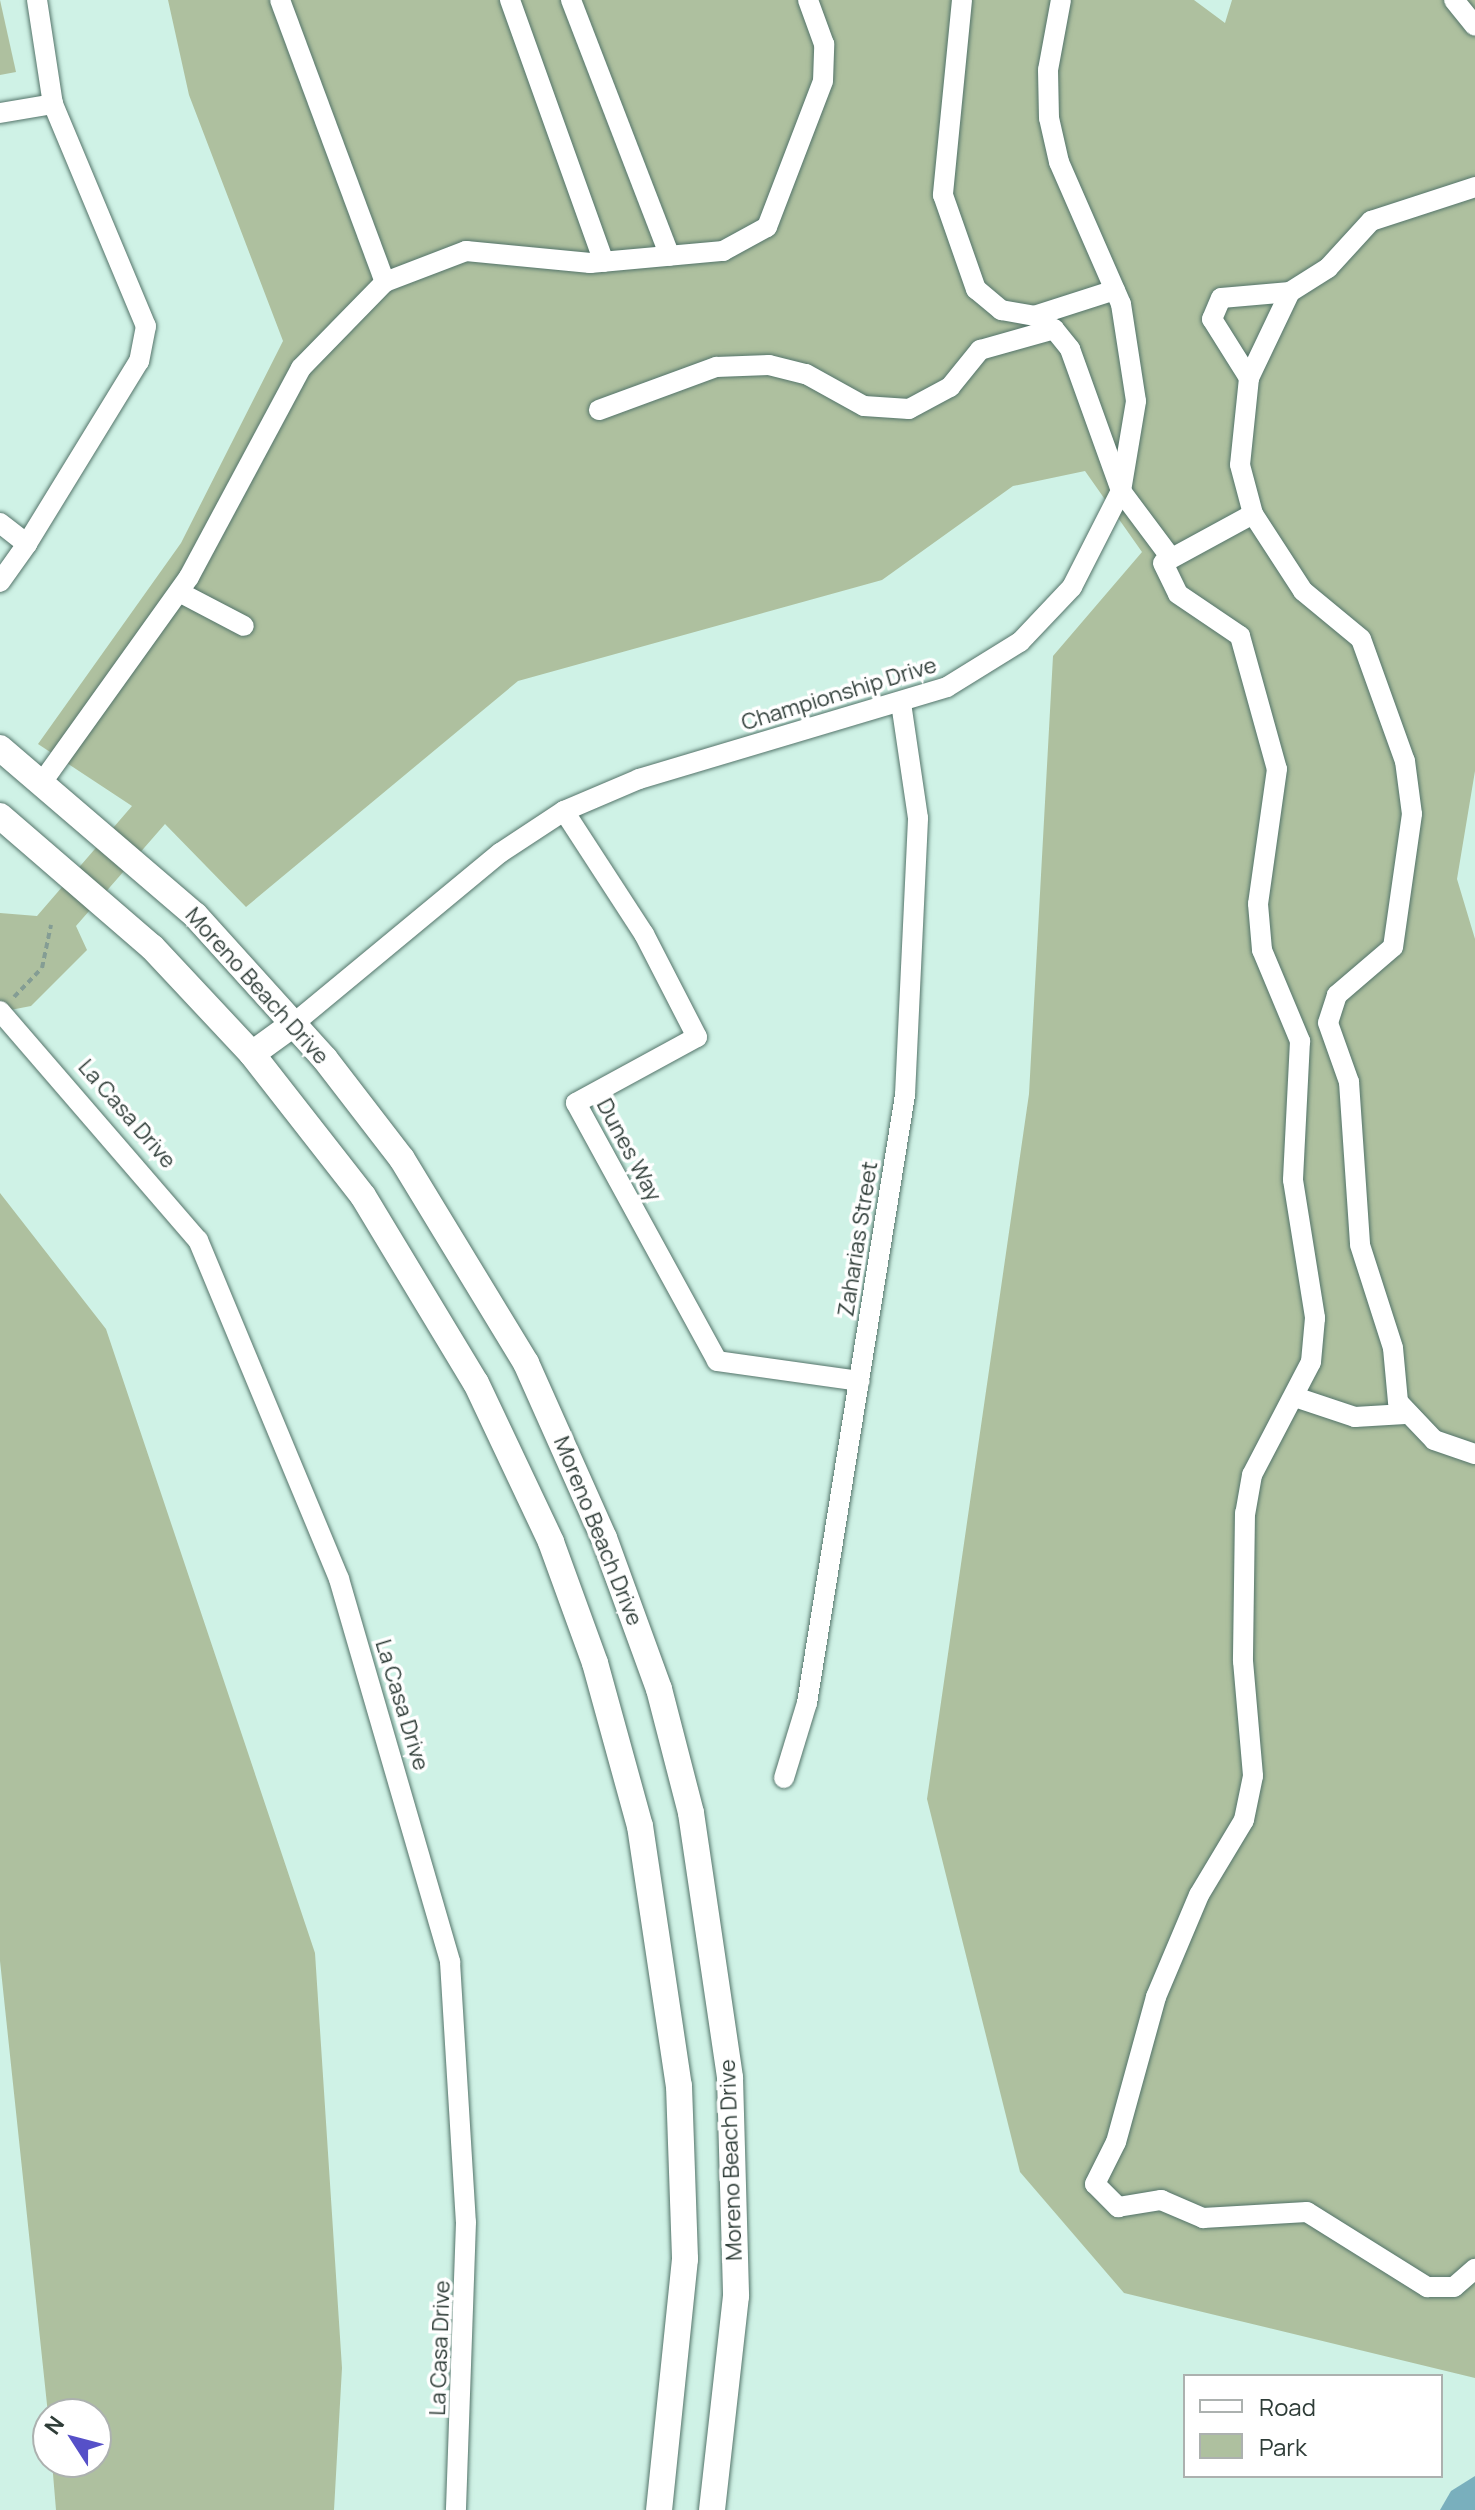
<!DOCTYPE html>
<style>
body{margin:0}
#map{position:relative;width:1475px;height:2510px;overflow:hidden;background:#cff2e6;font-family:Manrope,sans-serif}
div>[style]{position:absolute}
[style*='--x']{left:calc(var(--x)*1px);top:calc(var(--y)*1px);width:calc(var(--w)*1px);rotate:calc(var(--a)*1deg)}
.green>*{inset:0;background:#aec09f}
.water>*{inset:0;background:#79afbd}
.path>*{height:4px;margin-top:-2px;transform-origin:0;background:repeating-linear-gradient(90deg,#849d94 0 6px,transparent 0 10px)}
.roads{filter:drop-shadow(0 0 2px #54746a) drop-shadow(0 0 2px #54746a)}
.minor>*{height:20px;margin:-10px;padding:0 10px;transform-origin:10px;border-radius:10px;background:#fff}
.major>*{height:26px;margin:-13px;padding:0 13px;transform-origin:13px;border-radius:13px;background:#fff}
span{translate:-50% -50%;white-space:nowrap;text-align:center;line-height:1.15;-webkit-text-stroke:7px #fff;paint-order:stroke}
.street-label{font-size:22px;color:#2f3d38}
.legend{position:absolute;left:1183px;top:2374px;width:260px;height:104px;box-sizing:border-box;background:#fff;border:2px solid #acb1af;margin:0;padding:10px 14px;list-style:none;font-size:24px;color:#2f3d38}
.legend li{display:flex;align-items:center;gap:16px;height:40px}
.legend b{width:40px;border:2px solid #acb1af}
.north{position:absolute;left:32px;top:2398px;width:80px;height:80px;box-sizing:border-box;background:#fff;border:2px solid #acb1af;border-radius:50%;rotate:306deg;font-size:22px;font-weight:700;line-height:32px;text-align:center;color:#2f3d38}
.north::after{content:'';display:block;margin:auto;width:28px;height:36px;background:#5650c8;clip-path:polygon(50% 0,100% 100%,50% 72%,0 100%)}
</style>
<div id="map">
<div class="green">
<i style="clip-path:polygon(0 0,16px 72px,0 75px)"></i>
<i style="clip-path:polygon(168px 0,1194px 0,1225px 23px,1232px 0,1475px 0,1475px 771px,1457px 879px,1475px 939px,1475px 2378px,1124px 2293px,1020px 2172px,927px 1799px,1029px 1094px,1053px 656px,1142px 552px,1085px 471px,1013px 486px,882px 580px,518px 681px,246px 907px,165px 824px,76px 926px,87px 950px,31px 1006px,0 1012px,0 913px,37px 916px,132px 806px,38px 744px,181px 543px,283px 341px,189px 95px)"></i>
<i style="clip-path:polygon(0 1193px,106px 1329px,315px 1953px,342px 2368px,334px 2510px,56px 2510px,52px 2462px,96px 2462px,96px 2414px,48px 2414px,0 1961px)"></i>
</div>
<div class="water">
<i style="clip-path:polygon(1475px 2476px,1475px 2510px,1440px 2510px,1451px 2491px)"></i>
</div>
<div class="path">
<i style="--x:14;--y:997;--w:40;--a:-46"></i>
<i style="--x:42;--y:968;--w:44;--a:-78.2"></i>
</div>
<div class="roads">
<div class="minor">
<i style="--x:37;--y:0;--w:105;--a:81.3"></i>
<i style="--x:280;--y:0;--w:301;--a:69.6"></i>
<i style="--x:510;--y:0;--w:278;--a:70.3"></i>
<i style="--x:571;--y:0;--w:274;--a:68.9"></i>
<i style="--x:962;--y:0;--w:196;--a:95.6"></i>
<i style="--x:943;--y:195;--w:100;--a:70.7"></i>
<i style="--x:976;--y:289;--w:33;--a:40"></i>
<i style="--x:1001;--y:310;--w:34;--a:10"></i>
<i style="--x:1034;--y:316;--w:85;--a:-17.8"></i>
<i style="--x:1454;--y:0;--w:33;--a:51"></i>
<i style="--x:0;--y:113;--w:54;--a:-9.6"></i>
<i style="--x:53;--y:104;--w:241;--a:67.3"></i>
<i style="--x:146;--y:326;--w:36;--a:101"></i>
<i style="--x:139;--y:361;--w:215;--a:121.5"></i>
<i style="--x:27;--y:544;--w:34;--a:-142"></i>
<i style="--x:1290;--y:292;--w:69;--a:175"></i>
<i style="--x:1221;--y:298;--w:23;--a:113"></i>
<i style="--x:1212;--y:319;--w:70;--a:57.9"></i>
<i style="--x:1249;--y:378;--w:87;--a:95.9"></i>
<i style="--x:1240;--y:465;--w:51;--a:75.1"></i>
<i style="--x:1253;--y:514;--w:102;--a:151.4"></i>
<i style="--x:1163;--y:563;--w:34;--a:64"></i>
<i style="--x:1178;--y:594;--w:75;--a:34.1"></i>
<i style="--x:1240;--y:636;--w:138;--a:74.5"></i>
<i style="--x:1277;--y:769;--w:136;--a:98"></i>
<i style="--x:1258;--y:904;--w:46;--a:85"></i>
<i style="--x:1262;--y:950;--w:99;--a:67.3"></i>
<i style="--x:1300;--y:1041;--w:139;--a:92.9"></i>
<i style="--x:1293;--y:1180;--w:140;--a:80.9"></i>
<i style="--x:1315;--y:1318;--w:44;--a:95.2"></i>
<i style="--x:1311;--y:1362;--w:127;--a:117.6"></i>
<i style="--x:1252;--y:1475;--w:39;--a:100"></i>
<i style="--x:1245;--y:1513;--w:148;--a:90.8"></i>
<i style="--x:1243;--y:1661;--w:115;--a:85"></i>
<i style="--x:1253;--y:1776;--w:45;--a:101.6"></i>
<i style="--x:1244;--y:1820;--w:87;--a:121"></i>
<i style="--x:1199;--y:1895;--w:111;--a:112.9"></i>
<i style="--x:1156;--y:1997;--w:150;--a:105.4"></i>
<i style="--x:1116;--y:2142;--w:47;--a:116.6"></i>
<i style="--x:1095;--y:2184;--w:33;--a:45"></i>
<i style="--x:1118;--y:2207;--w:44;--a:-9.2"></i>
<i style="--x:1161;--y:2200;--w:46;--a:23.2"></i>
<i style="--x:1203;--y:2218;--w:104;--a:-3.3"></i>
<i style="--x:1307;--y:2212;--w:142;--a:32"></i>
<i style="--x:1427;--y:2287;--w:27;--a:0"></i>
<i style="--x:1454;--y:2287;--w:28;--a:-41"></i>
<i style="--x:1249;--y:378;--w:95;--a:-64.5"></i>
<i style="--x:1290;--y:292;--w:45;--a:-32.3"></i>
<i style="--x:1328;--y:268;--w:64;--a:-47.5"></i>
<i style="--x:1371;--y:221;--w:109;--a:-18.1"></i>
<i style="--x:599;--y:410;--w:125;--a:-20.2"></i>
<i style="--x:716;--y:367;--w:53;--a:-2.2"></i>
<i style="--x:769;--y:365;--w:38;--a:14"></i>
<i style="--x:806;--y:374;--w:66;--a:28.9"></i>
<i style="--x:864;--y:406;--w:45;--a:3.8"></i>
<i style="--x:909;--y:409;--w:47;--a:-28.2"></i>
<i style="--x:950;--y:387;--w:48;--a:-51"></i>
<i style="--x:980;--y:350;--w:77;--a:-15.8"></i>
<i style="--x:1054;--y:329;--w:26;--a:51"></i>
<i style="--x:1070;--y:349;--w:151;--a:70.2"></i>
<i style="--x:1121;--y:491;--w:79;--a:53.3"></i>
<i style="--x:1253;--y:514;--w:92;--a:57"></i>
<i style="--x:1303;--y:591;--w:75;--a:39.6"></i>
<i style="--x:1361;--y:639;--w:130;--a:70.2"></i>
<i style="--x:1405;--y:761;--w:53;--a:82.5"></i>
<i style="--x:1412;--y:814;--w:134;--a:98.1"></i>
<i style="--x:1393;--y:947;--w:74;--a:139.4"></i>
<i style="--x:1337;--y:995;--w:29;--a:108"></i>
<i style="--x:1328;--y:1023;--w:63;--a:70.4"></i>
<i style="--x:1349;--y:1082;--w:163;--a:86.1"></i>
<i style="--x:1360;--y:1245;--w:108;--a:72.2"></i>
<i style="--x:1393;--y:1348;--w:54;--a:84.7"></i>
<i style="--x:1398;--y:1402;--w:52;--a:46.5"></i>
<i style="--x:1434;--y:1440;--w:43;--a:18.9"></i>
<i style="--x:0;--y:582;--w:47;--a:-54.6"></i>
<i style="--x:179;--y:592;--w:73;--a:27.6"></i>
<i style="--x:43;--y:781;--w:251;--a:-54.4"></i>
<i style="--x:189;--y:577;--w:237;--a:-61.8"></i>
<i style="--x:301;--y:368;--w:120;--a:-45.7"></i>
<i style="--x:385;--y:282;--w:87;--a:-20.9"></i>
<i style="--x:466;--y:251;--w:125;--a:5.5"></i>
<i style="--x:590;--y:263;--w:134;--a:-5.2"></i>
<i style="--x:723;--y:251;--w:50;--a:-28.6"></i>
<i style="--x:767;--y:227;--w:156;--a:-69"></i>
<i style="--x:823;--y:81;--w:37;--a:-88"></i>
<i style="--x:824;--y:44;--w:47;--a:-110"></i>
<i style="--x:564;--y:811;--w:147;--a:57"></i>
<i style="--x:644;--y:934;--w:116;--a:62.8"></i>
<i style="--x:697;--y:1037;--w:138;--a:151.4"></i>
<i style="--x:576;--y:1103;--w:294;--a:61.3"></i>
<i style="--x:717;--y:1361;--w:144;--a:8"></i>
<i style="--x:0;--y:1011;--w:303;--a:49.2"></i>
<i style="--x:198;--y:1240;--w:367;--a:67.4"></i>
<i style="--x:339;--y:1579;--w:399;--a:73.8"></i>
<i style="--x:450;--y:1962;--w:260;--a:86.5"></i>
<i style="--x:466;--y:2222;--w:288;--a:92"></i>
<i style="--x:292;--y:1025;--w:270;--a:-39.6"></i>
<i style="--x:500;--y:853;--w:77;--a:-33.3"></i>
<i style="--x:564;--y:811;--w:82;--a:-23.1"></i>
<i style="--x:639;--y:779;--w:321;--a:-16.6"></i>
<i style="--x:947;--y:687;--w:86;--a:-31.7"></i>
<i style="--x:1020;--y:642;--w:76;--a:-46.6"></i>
<i style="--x:1072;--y:587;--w:108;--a:-63"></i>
<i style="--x:1121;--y:491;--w:91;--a:-80.5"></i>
<i style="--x:1136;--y:401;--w:98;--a:-98.8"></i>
<i style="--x:1121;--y:304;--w:155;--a:-113.6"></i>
<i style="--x:1059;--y:162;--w:45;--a:-102.8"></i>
<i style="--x:1049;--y:118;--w:48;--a:-91.2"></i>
<i style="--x:1048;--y:70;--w:71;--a:-79.5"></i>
<i style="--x:1298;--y:1398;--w:60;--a:18.4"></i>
<i style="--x:1355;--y:1417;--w:50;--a:-3.4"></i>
<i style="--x:784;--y:1778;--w:78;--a:-73"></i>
<i style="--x:807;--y:1703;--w:616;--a:-80.84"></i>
<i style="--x:905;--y:1095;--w:277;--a:-87.3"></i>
<i style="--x:918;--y:818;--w:116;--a:-98.4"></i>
</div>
<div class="major">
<i style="--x:0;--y:748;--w:257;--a:40.6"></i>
<i style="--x:195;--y:915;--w:194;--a:47.9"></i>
<i style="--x:325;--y:1059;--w:126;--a:52.4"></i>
<i style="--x:402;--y:1159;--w:239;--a:58.7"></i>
<i style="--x:526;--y:1363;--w:192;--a:66"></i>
<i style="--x:604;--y:1538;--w:161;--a:70"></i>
<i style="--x:659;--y:1689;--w:128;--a:75.5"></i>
<i style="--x:691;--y:1813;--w:268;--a:81.6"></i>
<i style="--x:730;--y:2078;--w:218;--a:88.4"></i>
<i style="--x:736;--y:2296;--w:215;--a:96.4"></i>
<i style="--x:0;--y:816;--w:201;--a:40.8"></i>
<i style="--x:152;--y:947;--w:146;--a:46.9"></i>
<i style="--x:252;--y:1054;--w:180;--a:52"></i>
<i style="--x:363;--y:1196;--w:218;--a:58.9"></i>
<i style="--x:476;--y:1383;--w:176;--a:64.7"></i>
<i style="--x:551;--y:1542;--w:129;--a:70"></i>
<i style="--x:595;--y:1663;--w:169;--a:74.6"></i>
<i style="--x:640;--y:1826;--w:263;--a:81.5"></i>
<i style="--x:679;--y:2086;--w:173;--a:88"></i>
<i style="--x:685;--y:2259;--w:252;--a:95.9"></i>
<i style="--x:252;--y:1054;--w:49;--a:-35.9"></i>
</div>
</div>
<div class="street-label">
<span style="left:839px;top:694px;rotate:-17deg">Championship Drive</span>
<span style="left:257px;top:986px;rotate:48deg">Moreno Beach Drive</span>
<span style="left:127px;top:1114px;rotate:49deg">La Casa Drive</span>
<span style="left:629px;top:1150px;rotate:62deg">Dunes Way</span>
<span style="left:858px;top:1239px;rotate:-81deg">Zaharias Street</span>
<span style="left:598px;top:1531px;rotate:68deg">Moreno Beach Drive</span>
<span style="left:402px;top:1705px;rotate:73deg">La Casa Drive</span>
<span style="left:731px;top:2160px;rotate:-92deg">Moreno Beach Drive</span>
<span style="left:440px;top:2348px;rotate:-88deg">La Casa Drive</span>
</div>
<ul class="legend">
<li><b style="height:10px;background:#fff"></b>Road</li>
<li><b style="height:22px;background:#aec09f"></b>Park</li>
</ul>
<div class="north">N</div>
</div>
